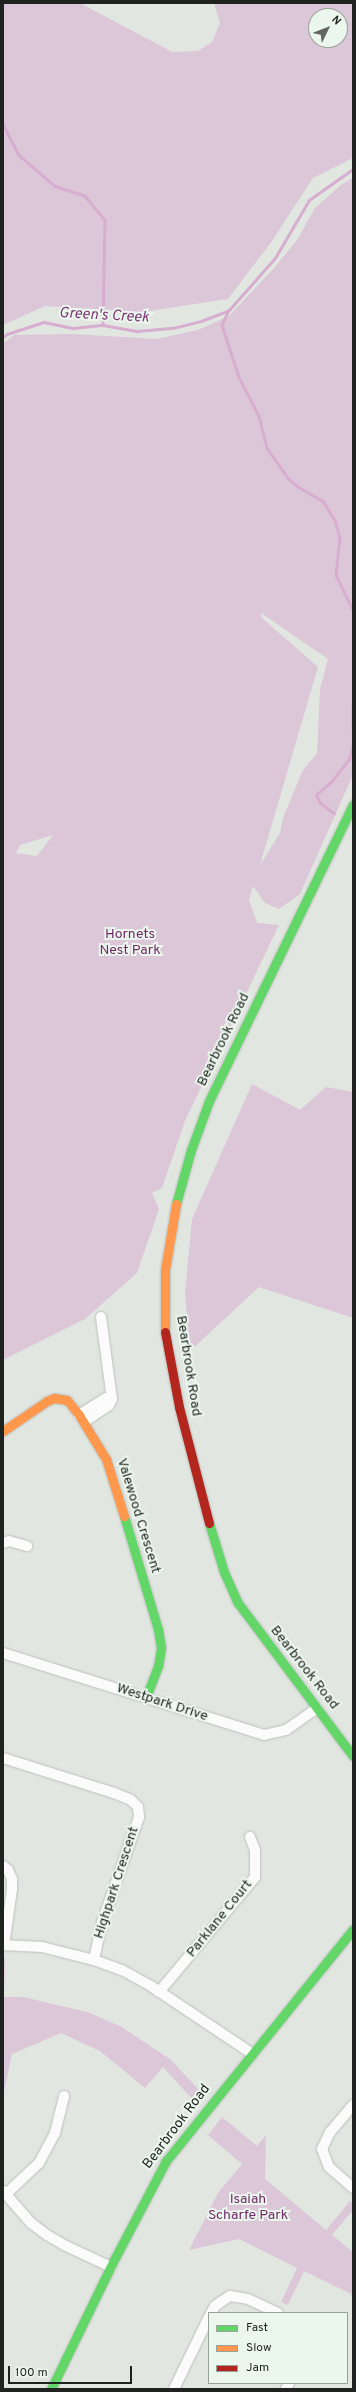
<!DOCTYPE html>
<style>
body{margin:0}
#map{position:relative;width:356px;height:2392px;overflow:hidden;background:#e1e6e1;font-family:Overpass,sans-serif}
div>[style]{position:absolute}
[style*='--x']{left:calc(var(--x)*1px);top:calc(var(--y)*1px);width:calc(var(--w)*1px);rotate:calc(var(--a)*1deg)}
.green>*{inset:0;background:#dcc7d8}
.stream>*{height:2.5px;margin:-1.25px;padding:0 1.25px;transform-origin:1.25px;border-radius:1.25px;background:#d7add0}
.roads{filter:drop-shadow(0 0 1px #bdc1bd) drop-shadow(0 0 1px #bdc1bd)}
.street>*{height:10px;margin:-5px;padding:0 5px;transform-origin:5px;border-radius:5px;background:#fafbfa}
.fast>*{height:9px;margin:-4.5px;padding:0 4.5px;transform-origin:4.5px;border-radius:4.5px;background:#63d668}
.slow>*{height:9px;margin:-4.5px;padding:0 4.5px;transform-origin:4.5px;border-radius:4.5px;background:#ff974d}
.jam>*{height:9px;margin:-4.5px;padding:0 4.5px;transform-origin:4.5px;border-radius:4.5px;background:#b3261e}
span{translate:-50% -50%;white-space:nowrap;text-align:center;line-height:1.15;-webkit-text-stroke:4px #ebf6ed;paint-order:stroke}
.park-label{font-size:14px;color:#722a69}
.street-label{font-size:14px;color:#1f231f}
.water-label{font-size:15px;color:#803776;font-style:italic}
.frame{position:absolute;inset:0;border:4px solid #1f231f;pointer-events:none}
.legend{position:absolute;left:208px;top:2312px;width:140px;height:72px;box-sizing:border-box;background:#ebf6ed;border:1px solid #99a29b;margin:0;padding:5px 7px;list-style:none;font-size:12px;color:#1f231f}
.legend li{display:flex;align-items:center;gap:8px;height:20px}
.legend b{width:20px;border:1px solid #99a29b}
.north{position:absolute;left:308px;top:8px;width:40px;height:40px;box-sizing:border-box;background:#ebf6ed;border:1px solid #99a29b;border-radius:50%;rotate:47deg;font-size:11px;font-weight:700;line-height:16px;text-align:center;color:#1f231f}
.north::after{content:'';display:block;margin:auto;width:14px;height:18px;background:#636763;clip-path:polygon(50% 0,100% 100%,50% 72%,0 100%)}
.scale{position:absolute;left:8px;top:2366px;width:124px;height:18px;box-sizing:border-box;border:2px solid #1f231f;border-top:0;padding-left:5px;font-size:12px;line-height:14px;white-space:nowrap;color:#1f231f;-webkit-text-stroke:3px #ebf6ed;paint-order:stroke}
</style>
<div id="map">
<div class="green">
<i style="clip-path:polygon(evenodd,3px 3px,80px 3px,172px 52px,198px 51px,212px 42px,220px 23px,214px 3px,353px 3px,353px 158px,313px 178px,272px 241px,228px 299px,143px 312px,45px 306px,3px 325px,3px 3px,316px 16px,340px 16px,340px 40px,316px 40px,316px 16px)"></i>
<i style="clip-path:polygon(evenodd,353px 178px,353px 775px,300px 894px,279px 909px,265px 903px,253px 886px,249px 900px,257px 923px,279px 925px,185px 1121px,162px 1188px,152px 1193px,159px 1209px,137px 1273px,85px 1319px,3px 1360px,3px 344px,14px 335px,72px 334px,157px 339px,198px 330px,229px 316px,275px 267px,297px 240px,315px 208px,341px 185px,353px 178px,261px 613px,328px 659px,320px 689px,317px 753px,302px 772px,283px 818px,280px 833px,260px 865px,318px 667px,262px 618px,261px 613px,353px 178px,53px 835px,37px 856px,16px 853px,20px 845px,53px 835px)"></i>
<i style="clip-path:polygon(252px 1084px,300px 1110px,326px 1087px,353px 1092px,353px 1318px,259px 1287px,190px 1351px,185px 1293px,192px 1219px)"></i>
<i style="clip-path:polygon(3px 1958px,5px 1958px,4px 1997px,23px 1997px,87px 2012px,120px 2026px,170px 2059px,201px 2092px,194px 2101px,163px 2067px,145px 2088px,100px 2051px,61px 2033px,12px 2054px,3px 2096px)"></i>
<i style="clip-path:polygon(222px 2117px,257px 2146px,266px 2135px,265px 2179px,326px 2230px,350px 2201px,353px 2203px,353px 2210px,332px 2235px,353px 2252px,353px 2303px,351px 2294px,304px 2271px,288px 2305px,281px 2302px,297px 2268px,239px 2239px,189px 2250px,218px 2193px,242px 2164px,208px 2135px)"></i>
</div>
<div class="stream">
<i style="--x:3;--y:124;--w:35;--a:63"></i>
<i style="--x:19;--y:155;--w:48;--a:40.7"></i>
<i style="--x:55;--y:186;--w:32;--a:18"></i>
<i style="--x:85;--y:196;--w:31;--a:50"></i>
<i style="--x:105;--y:220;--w:105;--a:91.1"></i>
<i style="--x:229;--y:310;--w:17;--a:115"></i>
<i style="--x:222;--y:325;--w:55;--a:71.9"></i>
<i style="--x:239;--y:377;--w:44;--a:62.9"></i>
<i style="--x:259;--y:416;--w:33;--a:76"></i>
<i style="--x:267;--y:448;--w:35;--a:55"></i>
<i style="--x:287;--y:477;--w:13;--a:42"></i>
<i style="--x:297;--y:486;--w:30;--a:30"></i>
<i style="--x:323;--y:501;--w:22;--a:58"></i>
<i style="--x:335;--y:520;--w:18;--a:74"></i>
<i style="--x:340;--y:537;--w:38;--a:96"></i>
<i style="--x:336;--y:575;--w:39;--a:64"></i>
<i style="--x:3;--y:337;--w:5;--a:-37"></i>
<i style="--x:7;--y:334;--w:39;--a:-18"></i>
<i style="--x:44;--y:322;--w:30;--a:12"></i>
<i style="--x:73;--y:328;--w:30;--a:-6"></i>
<i style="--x:103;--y:325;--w:35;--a:10"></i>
<i style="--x:137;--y:331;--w:36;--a:-5"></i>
<i style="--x:173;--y:328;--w:29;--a:-14"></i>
<i style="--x:201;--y:321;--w:30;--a:-21"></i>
<i style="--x:229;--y:310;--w:69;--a:-48.5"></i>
<i style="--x:275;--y:258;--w:67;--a:-59.6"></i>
<i style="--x:309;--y:200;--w:54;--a:-35.2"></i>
<i style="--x:353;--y:704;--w:24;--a:90"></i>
<i style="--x:334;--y:814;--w:18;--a:-142"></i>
<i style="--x:320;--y:803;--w:9;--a:-117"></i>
<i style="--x:316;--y:795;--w:20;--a:-41"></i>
<i style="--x:331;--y:782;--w:29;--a:-52"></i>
<i style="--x:349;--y:759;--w:16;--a:-75"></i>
</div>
<div class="roads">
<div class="street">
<i style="--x:101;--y:1317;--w:83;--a:82.4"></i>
<i style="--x:79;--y:1415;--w:32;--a:-32"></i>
<i style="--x:106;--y:1398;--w:6;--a:9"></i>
<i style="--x:112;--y:1399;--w:7;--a:117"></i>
<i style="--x:109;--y:1405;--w:30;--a:146"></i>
<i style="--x:3;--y:1543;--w:6;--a:-18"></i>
<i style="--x:9;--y:1541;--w:19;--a:16"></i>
<i style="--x:3;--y:1653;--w:274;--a:17.4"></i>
<i style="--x:264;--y:1735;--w:23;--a:-13"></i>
<i style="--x:286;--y:1730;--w:37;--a:-35"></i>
<i style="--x:3;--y:1758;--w:116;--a:17.5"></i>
<i style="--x:114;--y:1793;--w:18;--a:22"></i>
<i style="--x:131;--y:1800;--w:10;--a:45"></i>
<i style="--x:138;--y:1807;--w:10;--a:84"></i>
<i style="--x:139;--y:1817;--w:111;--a:109.4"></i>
<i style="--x:102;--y:1922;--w:39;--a:102"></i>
<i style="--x:3;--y:1866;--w:6;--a:39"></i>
<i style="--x:8;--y:1870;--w:10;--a:66"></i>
<i style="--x:12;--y:1879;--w:10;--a:90"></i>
<i style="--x:12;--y:1889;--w:57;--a:98.1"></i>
<i style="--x:3;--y:1945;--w:39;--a:3"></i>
<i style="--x:42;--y:1947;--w:54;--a:14"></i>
<i style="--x:94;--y:1960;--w:30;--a:20"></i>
<i style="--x:122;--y:1970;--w:33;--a:29"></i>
<i style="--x:151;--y:1986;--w:120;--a:33.8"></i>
<i style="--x:159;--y:1992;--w:150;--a:-50.1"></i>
<i style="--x:255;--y:1877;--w:27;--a:-90"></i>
<i style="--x:255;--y:1850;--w:14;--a:-111"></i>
<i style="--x:353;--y:2105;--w:35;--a:130"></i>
<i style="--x:330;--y:2132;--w:19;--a:115"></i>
<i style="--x:322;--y:2149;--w:19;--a:69"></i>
<i style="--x:329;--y:2167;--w:32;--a:41"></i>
<i style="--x:3;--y:2191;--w:43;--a:48.8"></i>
<i style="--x:31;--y:2223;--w:20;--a:37"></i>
<i style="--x:47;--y:2235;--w:20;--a:30"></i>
<i style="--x:64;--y:2245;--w:52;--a:25.1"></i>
<i style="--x:6;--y:2194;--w:45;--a:-43.2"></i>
<i style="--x:39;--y:2163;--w:34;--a:-62"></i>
<i style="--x:55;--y:2133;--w:38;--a:-76"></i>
<i style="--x:211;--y:2313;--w:8;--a:-60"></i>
<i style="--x:215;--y:2306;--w:18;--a:-34"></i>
<i style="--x:230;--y:2296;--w:18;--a:9"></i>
<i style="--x:248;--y:2299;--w:33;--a:25"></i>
<i style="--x:174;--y:2389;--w:80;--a:-64.1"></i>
<i style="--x:286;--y:2389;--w:7;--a:-63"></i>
</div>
<div class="fast">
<i style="--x:176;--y:1204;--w:56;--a:-74.5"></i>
<i style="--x:191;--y:1150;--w:52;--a:-69.8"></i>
<i style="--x:209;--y:1101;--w:329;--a:-64.1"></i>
<i style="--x:124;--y:1516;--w:118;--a:73.3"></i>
<i style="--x:158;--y:1629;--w:19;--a:81"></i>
<i style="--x:161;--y:1648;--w:18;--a:99"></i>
<i style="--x:158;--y:1666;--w:33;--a:111"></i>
<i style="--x:209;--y:1523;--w:51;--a:73"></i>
<i style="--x:224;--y:1572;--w:34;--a:66"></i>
<i style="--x:238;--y:1603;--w:191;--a:53.1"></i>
<i style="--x:51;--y:2389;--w:146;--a:-64"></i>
<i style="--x:115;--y:2258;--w:110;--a:-62.3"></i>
<i style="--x:166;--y:2161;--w:298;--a:-51.1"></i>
</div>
<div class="slow">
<i style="--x:165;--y:1332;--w:62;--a:-90"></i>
<i style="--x:165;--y:1270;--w:67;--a:-80.5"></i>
<i style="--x:3;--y:1431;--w:53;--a:-34.3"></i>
<i style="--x:47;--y:1401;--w:8;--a:-23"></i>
<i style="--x:54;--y:1398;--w:13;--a:9"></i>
<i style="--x:67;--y:1400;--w:19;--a:51"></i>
<i style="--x:79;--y:1415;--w:52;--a:58.5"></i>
<i style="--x:106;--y:1459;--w:60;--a:72.5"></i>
</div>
<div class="jam">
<i style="--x:165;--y:1332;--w:76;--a:79.4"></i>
<i style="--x:179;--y:1407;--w:120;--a:75.5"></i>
</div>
</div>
<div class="park-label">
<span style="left:130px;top:943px">Hornets<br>Nest Park</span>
<span style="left:248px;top:2208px">Isaiah<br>Scharfe Park</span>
</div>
<div class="street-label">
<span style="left:224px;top:1040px;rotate:-64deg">Bearbrook Road</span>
<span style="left:188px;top:1366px;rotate:81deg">Bearbrook Road</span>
<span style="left:138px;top:1516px;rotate:73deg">Valewood Crescent</span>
<span style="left:304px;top:1668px;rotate:52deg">Bearbrook Road</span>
<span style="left:162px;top:1703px;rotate:18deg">Westpark Drive</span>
<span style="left:117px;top:1883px;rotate:-72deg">Highpark Crescent</span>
<span style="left:220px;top:1919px;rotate:-51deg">Parklane Court</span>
<span style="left:177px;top:2127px;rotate:-53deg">Bearbrook Road</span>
</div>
<div class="water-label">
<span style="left:104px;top:316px;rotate:3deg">Green's Creek</span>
</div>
<div class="frame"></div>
<ul class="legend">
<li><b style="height:5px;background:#63d668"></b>Fast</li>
<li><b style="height:5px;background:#ff974d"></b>Slow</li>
<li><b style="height:5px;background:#b3261e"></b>Jam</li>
</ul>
<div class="north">N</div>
<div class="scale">100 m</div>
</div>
